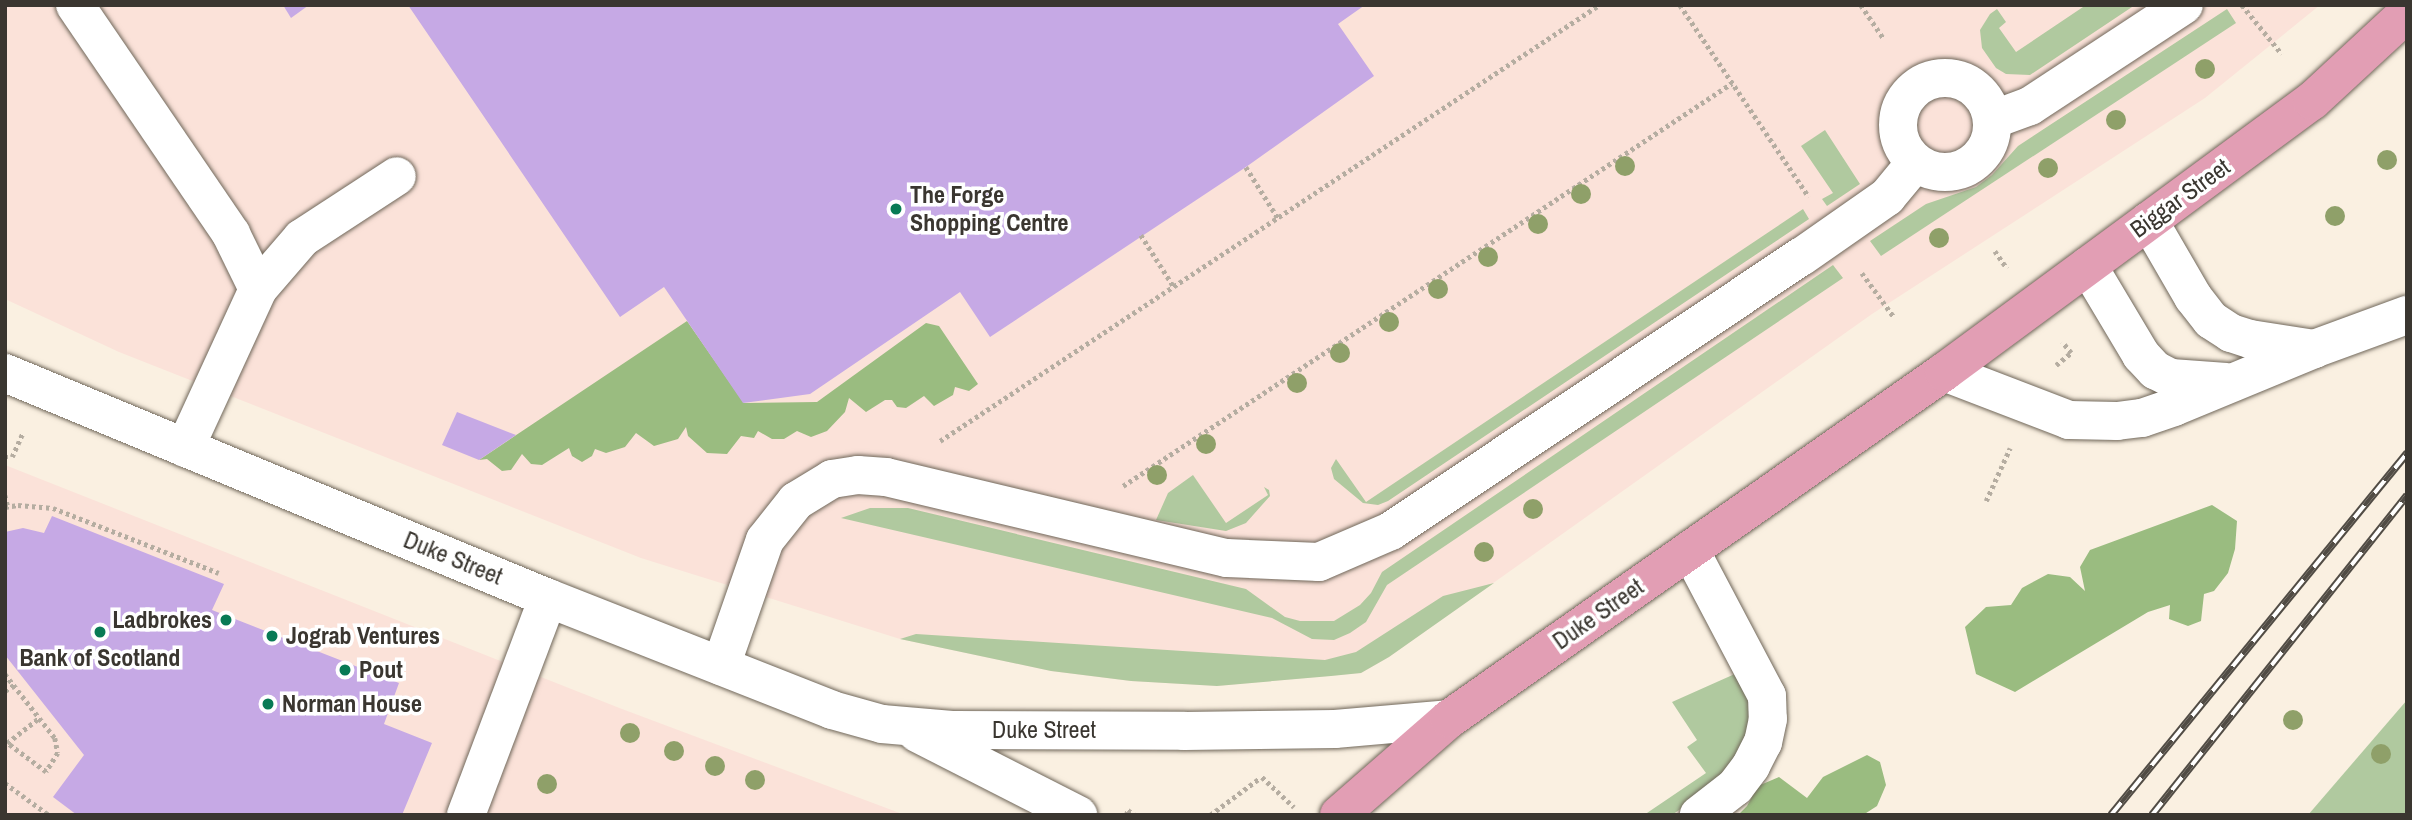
<!DOCTYPE html>
<style>
body{margin:0}
#map{position:relative;width:2412px;height:820px;overflow:hidden;background:#faf0e1;font-family:"Archivo Narrow",sans-serif}
div>[style]{position:absolute}
[style*='--x']{left:calc(var(--x)*1px);top:calc(var(--y)*1px);width:calc(var(--w)*1px);rotate:calc(var(--a)*1deg)}
.commercial>*{inset:0;background:#fbe2d9}
.green>*{inset:0;background:#b0c99f}
.forest>*{inset:0;background:#9abc80}
.building>*{inset:0;background:#c6a9e5}
.path>*{height:4.5px;margin-top:-2.25px;transform-origin:0;background:repeating-linear-gradient(90deg,#b5ada1 0 3.5px,transparent 0 7px)}
.roads{filter:drop-shadow(0 0 2px #70675a) drop-shadow(0 0 2px #70675a)}
.minor>*{height:38px;margin:-19px;padding:0 19px;transform-origin:19px;border-radius:19px;background:#fff}
.minor>.ring{margin:-19px;padding:0;box-sizing:content-box;background:none;border:38px solid #fff;border-radius:50%}
.major>*{height:38px;margin:-19px;padding:0 19px;transform-origin:19px;border-radius:19px;background:#e29eb4}
.rail>*{height:8px;margin-top:-4px;transform-origin:0;background:repeating-linear-gradient(90deg,#fff 0 16px,#514c45 0 32px);box-sizing:border-box;border-block:2px solid #514c45}
.trees>*{width:20px;height:20px;margin:-10px;border-radius:50%;background:#8fa069}
.dots>*{width:19px;height:19px;translate:-50% -50%;box-sizing:border-box;border:4px solid #fff;border-radius:50%}
span{translate:-50% -50%;white-space:nowrap;text-align:center;line-height:1.15;-webkit-text-stroke:7px #fff;paint-order:stroke}
.poi-label{font-size:24px;color:#3a3630;font-weight:700}
.left{translate:0 -50%;text-align:left}
.right{translate:-100% -50%;text-align:right}
.street-label{font-size:24px;color:#3a3630}
.frame{position:absolute;inset:0;border:7px solid #3a3630;pointer-events:none}
</style>
<div id="map">
<div class="commercial">
<i style="clip-path:polygon(5px 5px,2320px 5px,2205px 98px,1872px 314px,1389px 657px,1361px 673px,1217px 686px,1131px 681px,1051px 671px,900px 639px,641px 558px,119px 352px,5px 299px)"></i>
<i style="clip-path:polygon(5px 465px,622px 709px,905px 815px,5px 815px)"></i>
</div>
<div class="green">
<i style="clip-path:polygon(2086px 5px,2135px 5px,2030px 75px,2006px 74px,1996px 68px,1982px 48px,1980px 30px,1990px 14px,1997px 9px,2006px 22px,1999px 28px,2016px 52px)"></i>
<i style="clip-path:polygon(2227px 9px,2236px 23px,1881px 256px,1870px 241px,1926px 204px,1976px 187px,1992px 175px,2018px 146px)"></i>
<i style="clip-path:polygon(1825px 130px,1860px 184px,1827px 206px,1822px 199px,1833px 193px,1801px 146px)"></i>
<i style="clip-path:polygon(1803px 209px,1809px 219px,1388px 501px,1378px 505px,1363px 503px,1334px 479px,1331px 468px,1336px 459px,1366px 502px)"></i>
<i style="clip-path:polygon(1833px 265px,1843px 278px,1387px 585px,1366px 622px,1350px 633px,1334px 640px,1312px 639px,1272px 618px,841px 518px,870px 508px,908px 508px,1246px 589px,1285px 617px,1300px 621px,1334px 621px,1360px 605px,1371px 593px,1382px 572px)"></i>
<i style="clip-path:polygon(1193px 475px,1226px 523px,1268px 495px,1264px 487px,1269px 490px,1270px 496px,1246px 523px,1226px 531px,1156px 520px,1168px 493px)"></i>
<i style="clip-path:polygon(1494px 583px,1389px 657px,1361px 673px,1331px 676px,1217px 686px,1131px 681px,1051px 671px,900px 639px,916px 634px,1325px 660px,1356px 652px,1443px 596px)"></i>
<i style="clip-path:polygon(1737px 673px,1752px 706px,1744px 750px,1710px 788px,1672px 815px,1644px 815px,1706px 773px,1687px 747px,1697px 740px,1672px 702px)"></i>
<i style="clip-path:polygon(2407px 700px,2407px 815px,2308px 815px)"></i>
</div>
<div class="forest">
<i style="clip-path:polygon(687px 321px,744px 403px,817px 402px,926px 323px,939px 326px,978px 384px,969px 391px,955px 387px,953px 395px,934px 406px,924px 396px,906px 408px,897px 407px,892px 400px,885px 400px,866px 412px,849px 398px,845px 412px,827px 431px,811px 437px,797px 431px,784px 439px,772px 439px,758px 431px,754px 438px,741px 436px,727px 454px,707px 453px,688px 436px,686px 427px,678px 439px,654px 446px,636px 433px,625px 447px,606px 453px,595px 449px,592px 456px,582px 462px,572px 456px,569px 448px,542px 465px,531px 464px,522px 454px,511px 470px,502px 471px,487px 459px,479px 460px)"></i>
<i style="clip-path:polygon(2212px 505px,2237px 521px,2235px 549px,2228px 573px,2214px 591px,2204px 594px,2201px 621px,2188px 626px,2169px 619px,2170px 605px,2148px 612px,2015px 692px,1976px 674px,1965px 627px,1986px 607px,2011px 605px,2022px 588px,2048px 574px,2070px 577px,2085px 591px,2080px 567px,2090px 550px)"></i>
<i style="clip-path:polygon(1867px 755px,1880px 762px,1886px 785px,1877px 806px,1863px 815px,1738px 815px,1747px 806px,1758px 786px,1779px 777px,1807px 798px,1823px 777px)"></i>
</div>
<div class="building">
<i style="clip-path:polygon(283px 5px,309px 5px,291px 18px)"></i>
<i style="clip-path:polygon(408px 5px,1365px 5px,1338px 24px,1374px 76px,1246px 167px,990px 337px,960px 292px,810px 394px,743px 403px,664px 287px,620px 317px)"></i>
<i style="clip-path:polygon(457px 412px,516px 435px,479px 460px,442px 445px)"></i>
<i style="clip-path:polygon(52px 516px,224px 584px,212px 610px,399px 683px,384px 724px,432px 743px,402px 815px,77px 815px,53px 797px,84px 755px,5px 655px,5px 532px,23px 528px,44px 533px)"></i>
</div>
<div class="path">
<i style="--x:1680;--y:5;--w:231;--a:56.1"></i>
<i style="--x:1861;--y:5;--w:41;--a:55.9"></i>
<i style="--x:2242;--y:5;--w:63;--a:50.8"></i>
<i style="--x:1246;--y:167;--w:60;--a:57.9"></i>
<i style="--x:1141;--y:235;--w:62;--a:57.6"></i>
<i style="--x:1995;--y:251;--w:21;--a:55"></i>
<i style="--x:1862;--y:273;--w:54;--a:54"></i>
<i style="--x:2056;--y:365;--w:19;--a:-39"></i>
<i style="--x:2071;--y:353;--w:14;--a:-129"></i>
<i style="--x:940;--y:441;--w:790;--a:-33.49"></i>
<i style="--x:5;--y:457;--w:7;--a:0"></i>
<i style="--x:12;--y:457;--w:27;--a:-66"></i>
<i style="--x:1123;--y:486;--w:730;--a:-33.49"></i>
<i style="--x:5;--y:495;--w:12;--a:76"></i>
<i style="--x:1986;--y:501;--w:58;--a:-65.6"></i>
<i style="--x:5;--y:507;--w:13;--a:-9"></i>
<i style="--x:18;--y:505;--w:35;--a:5"></i>
<i style="--x:53;--y:508;--w:178;--a:21.4"></i>
<i style="--x:5;--y:674;--w:81;--a:52"></i>
<i style="--x:55;--y:738;--w:15;--a:79"></i>
<i style="--x:58;--y:753;--w:22;--a:122"></i>
<i style="--x:46;--y:772;--w:49;--a:-143.4"></i>
<i style="--x:5;--y:691;--w:11;--a:-34"></i>
<i style="--x:7;--y:743;--w:41;--a:-38"></i>
<i style="--x:1262;--y:777;--w:44;--a:43.2"></i>
<i style="--x:5;--y:783;--w:54;--a:36"></i>
<i style="--x:1126;--y:815;--w:5;--a:-68"></i>
<i style="--x:1128;--y:810;--w:9;--a:36"></i>
<i style="--x:1210;--y:815;--w:62;--a:-36.5"></i>
</div>
<div class="roads">
<div class="minor">
<i style="--x:75;--y:5;--w:277;--a:55.7"></i>
<i style="--x:231;--y:234;--w:61;--a:63.9"></i>
<i class="ring" style="left:1898px;top:78px;width:56px;height:56px"></i>
<i style="--x:1992;--y:120;--w:40;--a:-20.2"></i>
<i style="--x:2030;--y:106;--w:184;--a:-33.3"></i>
<i style="--x:2149;--y:221;--w:88;--a:59.9"></i>
<i style="--x:2193;--y:297;--w:29;--a:52"></i>
<i style="--x:2211;--y:320;--w:24;--a:33"></i>
<i style="--x:2231;--y:333;--w:20;--a:18"></i>
<i style="--x:2250;--y:339;--w:65;--a:8.9"></i>
<i style="--x:2088;--y:266;--w:104;--a:59.2"></i>
<i style="--x:2141;--y:355;--w:21;--a:47"></i>
<i style="--x:2155;--y:370;--w:18;--a:27"></i>
<i style="--x:2171;--y:378;--w:55;--a:4.2"></i>
<i style="--x:1944;--y:372;--w:134;--a:21"></i>
<i style="--x:2069;--y:420;--w:48;--a:1.2"></i>
<i style="--x:2117;--y:421;--w:25;--a:-7"></i>
<i style="--x:2142;--y:418;--w:34;--a:-19"></i>
<i style="--x:2174;--y:407;--w:152;--a:-22.5"></i>
<i style="--x:2314;--y:349;--w:99;--a:-20.1"></i>
<i style="--x:5;--y:373;--w:588;--a:22.51"></i>
<i style="--x:548;--y:598;--w:305;--a:21.5"></i>
<i style="--x:832;--y:710;--w:52;--a:15.6"></i>
<i style="--x:882;--y:724;--w:70;--a:4.9"></i>
<i style="--x:952;--y:730;--w:232;--a:0.2"></i>
<i style="--x:1184;--y:731;--w:151;--a:-0.8"></i>
<i style="--x:1335;--y:729;--w:114;--a:-5"></i>
<i style="--x:185;--y:448;--w:175;--a:-65.3"></i>
<i style="--x:258;--y:289;--w:67;--a:-49.2"></i>
<i style="--x:302;--y:238;--w:113;--a:-33.1"></i>
<i style="--x:1690;--y:550;--w:165;--a:62.2"></i>
<i style="--x:1767;--y:696;--w:23;--a:88"></i>
<i style="--x:1768;--y:719;--w:24;--a:102"></i>
<i style="--x:1763;--y:742;--w:27;--a:117"></i>
<i style="--x:1751;--y:766;--w:26;--a:127"></i>
<i style="--x:1735;--y:787;--w:46;--a:142.1"></i>
<i style="--x:721;--y:666;--w:133;--a:-70.8"></i>
<i style="--x:765;--y:540;--w:50;--a:-51.5"></i>
<i style="--x:796;--y:501;--w:42;--a:-31.4"></i>
<i style="--x:832;--y:479;--w:26;--a:-9"></i>
<i style="--x:858;--y:475;--w:28;--a:4"></i>
<i style="--x:886;--y:477;--w:350;--a:13.4"></i>
<i style="--x:1227;--y:558;--w:92;--a:2.5"></i>
<i style="--x:1319;--y:562;--w:78;--a:-23.3"></i>
<i style="--x:1391;--y:531;--w:493;--a:-33.8"></i>
<i style="--x:1801;--y:257;--w:105;--a:-34.9"></i>
<i style="--x:1887;--y:197;--w:45;--a:-50.4"></i>
<i style="--x:917;--y:733;--w:181;--a:27"></i>
<i style="--x:466;--y:815;--w:232;--a:-69.3"></i>
</div>
<div class="major">
<i style="--x:1339;--y:815;--w:146;--a:-41.1"></i>
<i style="--x:1449;--y:719;--w:605;--a:-35.03"></i>
<i style="--x:1944;--y:372;--w:457;--a:-36.4"></i>
<i style="--x:2312;--y:101;--w:129;--a:-42.8"></i>
</div>
</div>
<div class="rail">
<i style="--x:2111;--y:815;--w:468;--a:-50.7"></i>
<i style="--x:2152;--y:815;--w:409;--a:-51.4"></i>
</div>
<div class="trees">
<i style="left:2205px;top:69px"></i>
<i style="left:2116px;top:120px"></i>
<i style="left:2387px;top:160px"></i>
<i style="left:1625px;top:166px"></i>
<i style="left:2048px;top:168px"></i>
<i style="left:1581px;top:194px"></i>
<i style="left:2335px;top:216px"></i>
<i style="left:1538px;top:224px"></i>
<i style="left:1939px;top:238px"></i>
<i style="left:1488px;top:257px"></i>
<i style="left:1438px;top:289px"></i>
<i style="left:1389px;top:322px"></i>
<i style="left:1340px;top:353px"></i>
<i style="left:1297px;top:383px"></i>
<i style="left:1206px;top:444px"></i>
<i style="left:1157px;top:475px"></i>
<i style="left:1533px;top:509px"></i>
<i style="left:1484px;top:552px"></i>
<i style="left:2293px;top:720px"></i>
<i style="left:630px;top:733px"></i>
<i style="left:674px;top:751px"></i>
<i style="left:2381px;top:754px"></i>
<i style="left:715px;top:766px"></i>
<i style="left:755px;top:780px"></i>
<i style="left:547px;top:784px"></i>
</div>
<div class="dots">
<i style="left:896px;top:209px;background:#087a55"></i>
<i style="left:226px;top:620px;background:#087a55"></i>
<i style="left:100px;top:632px;background:#087a55"></i>
<i style="left:272px;top:636px;background:#087a55"></i>
<i style="left:345px;top:670px;background:#087a55"></i>
<i style="left:268px;top:704px;background:#087a55"></i>
</div>
<div class="poi-label">
<span class="left" style="left:910px;top:209px">The Forge<br>Shopping Centre</span>
<span class="right" style="left:212px;top:620px">Ladbrokes</span>
<span class="left" style="left:286px;top:636px">Jograb Ventures</span>
<span style="left:100px;top:658px">Bank of Scotland</span>
<span class="left" style="left:359px;top:670px">Pout</span>
<span class="left" style="left:282px;top:704px">Norman House</span>
</div>
<div class="street-label">
<span style="left:2180px;top:198px;rotate:-36deg">Biggar Street</span>
<span style="left:453px;top:558px;rotate:22deg">Duke Street</span>
<span style="left:1598px;top:614px;rotate:-35deg">Duke Street</span>
<span style="left:1044px;top:730px">Duke Street</span>
</div>
<div class="frame"></div>
</div>
